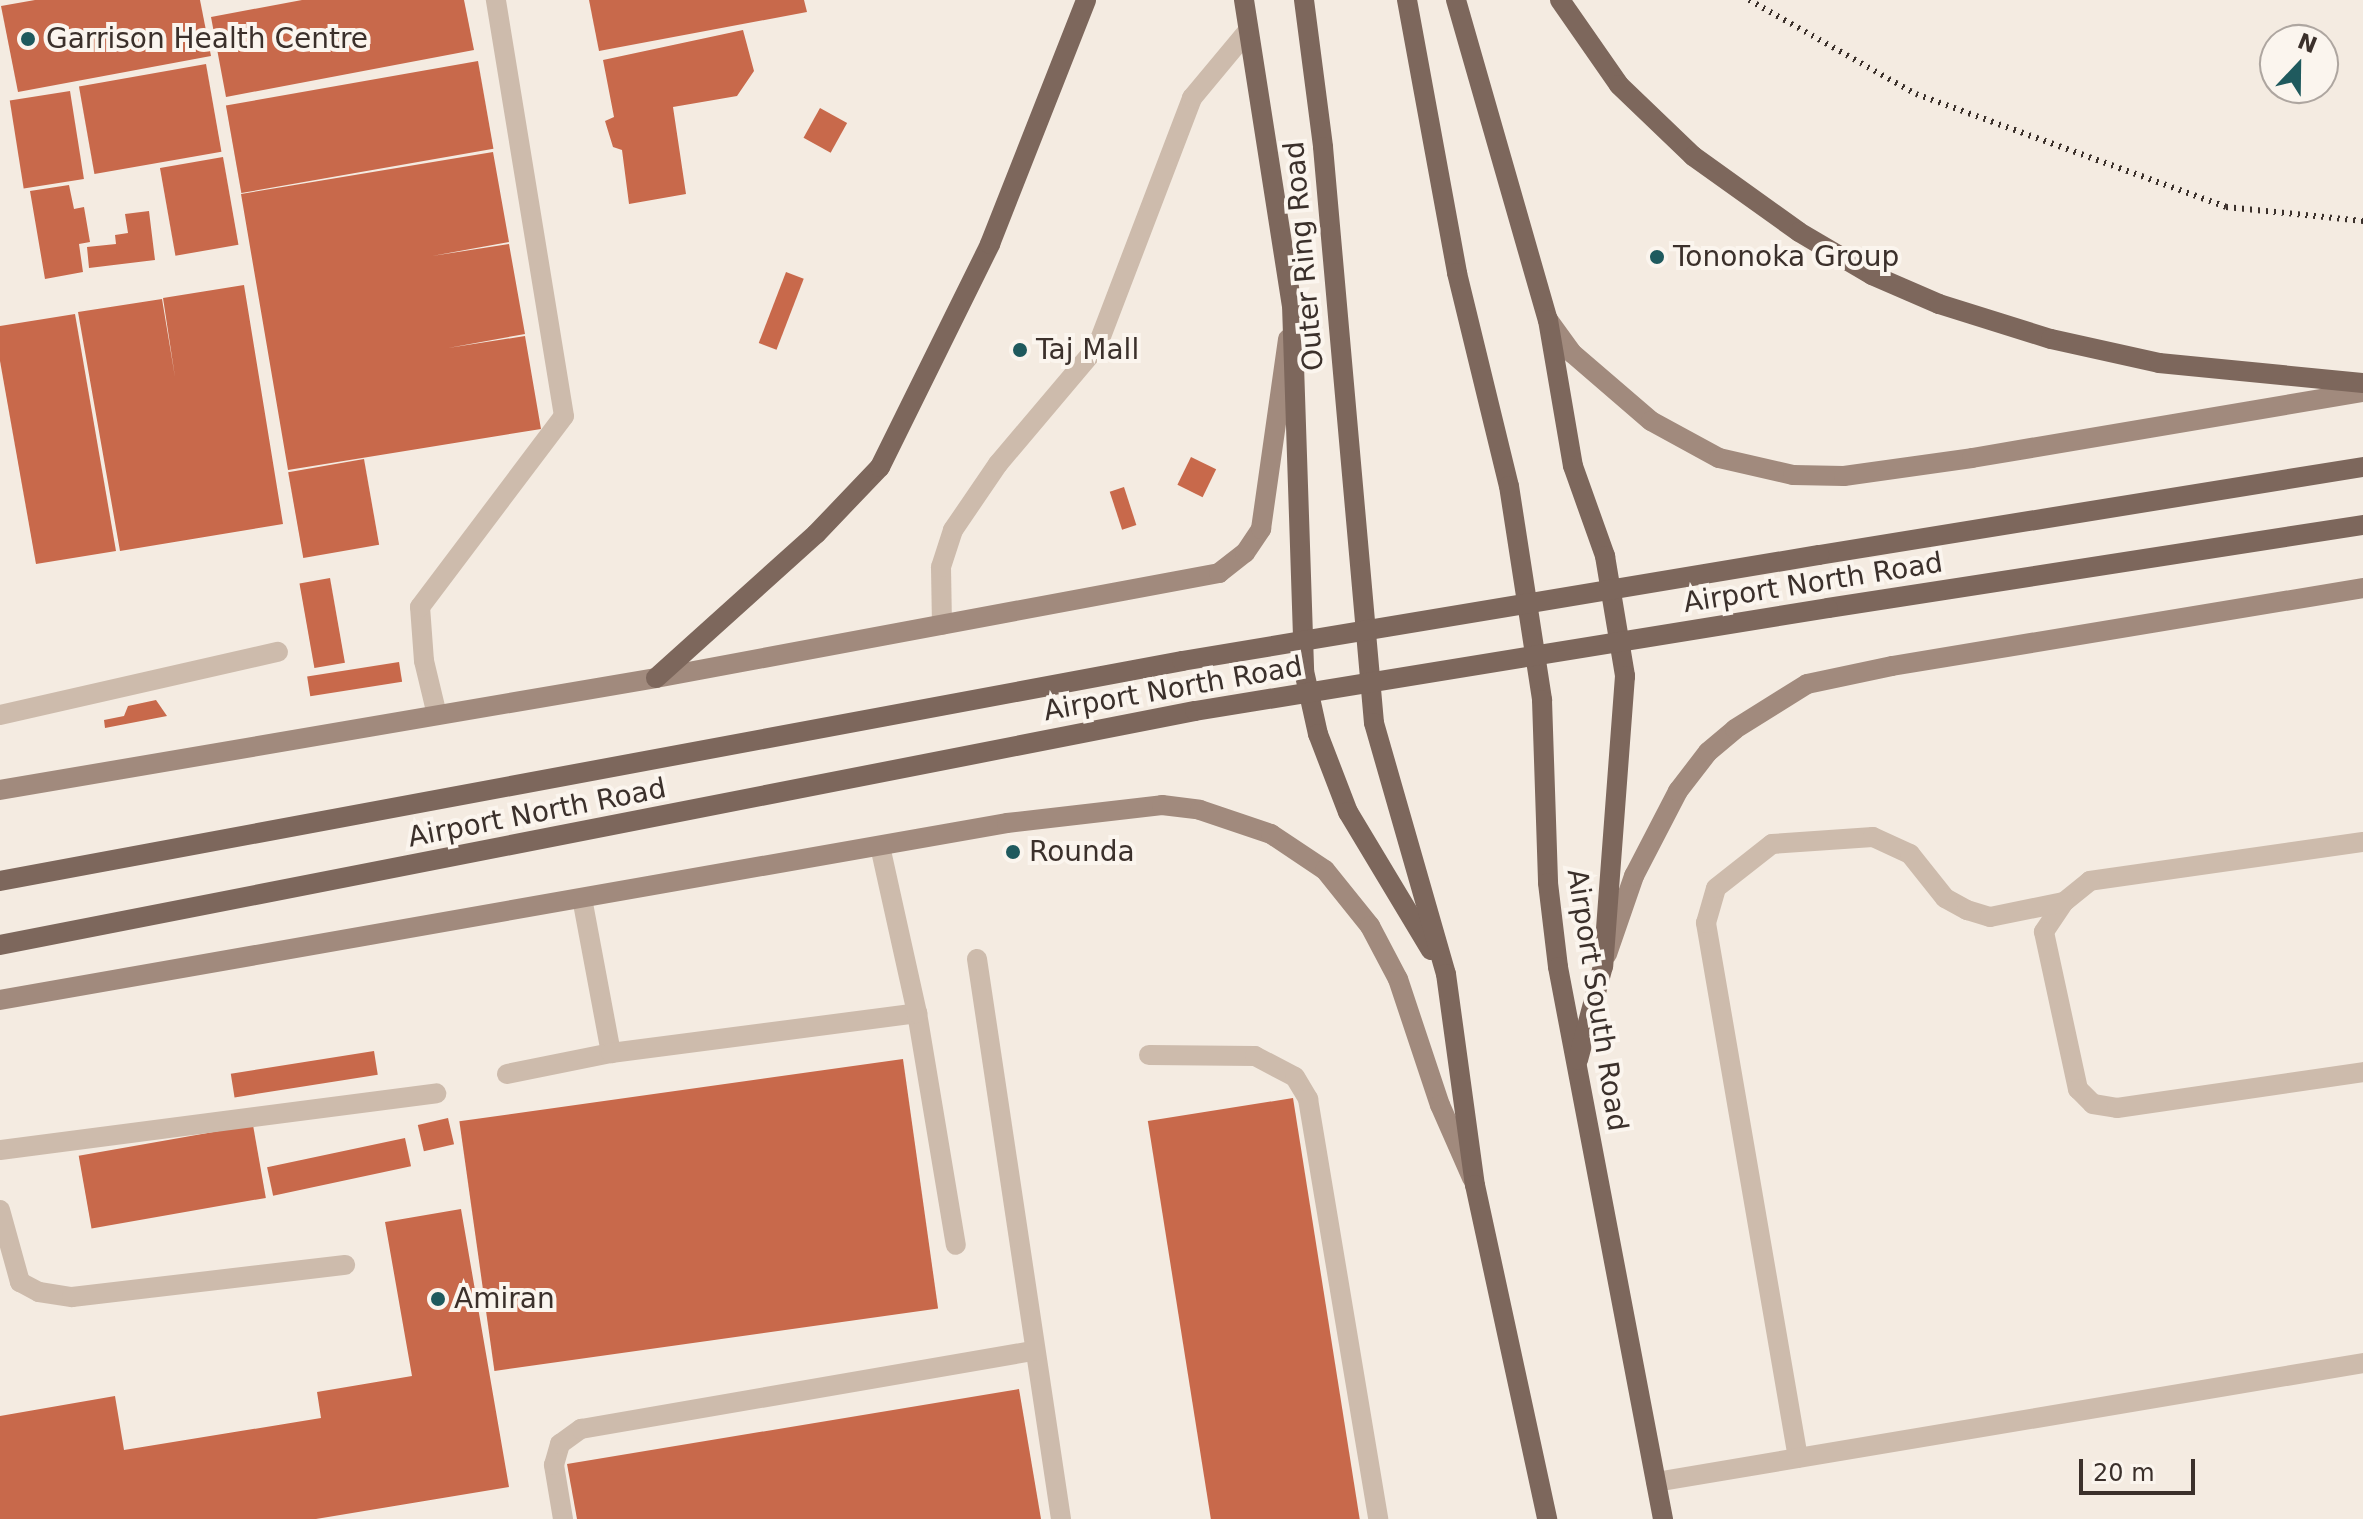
<!DOCTYPE html>
<style>
body{margin:0}
#map{position:relative;width:2363px;height:1519px;overflow:hidden;background:#f4ebe1;font-family:"DejaVu Sans",sans-serif}
div>[style]{position:absolute}
[style*='--x']{left:calc(var(--x)*1px);top:calc(var(--y)*1px);width:calc(var(--w)*1px);rotate:calc(var(--a)*1deg)}
.building>*{inset:0;background:#c8694b;transform-origin:0 0}
.service>*{height:20px;margin:-10px;padding:0 10px;transform-origin:10px;border-radius:10px;background:#cdbbac}
.secondary>*{height:20px;margin:-10px;padding:0 10px;transform-origin:10px;border-radius:10px;background:#a18a7d}
.primary>*{height:20px;margin:-10px;padding:0 10px;transform-origin:10px;border-radius:10px;background:#7d675c}
.rail>*{height:6px;margin-top:-3px;transform-origin:0;background:repeating-linear-gradient(90deg,#3b302b 0 2px,transparent 0 8px)}
.primary-bridge>*{height:20px;margin:-10px;padding:0 10px;transform-origin:10px;border-radius:10px;background:#7d675c}
.dots>*{width:22px;height:22px;translate:-50% -50%;box-sizing:border-box;border:4px solid #fbf5ee;border-radius:50%}
span{translate:-50% -50%;white-space:nowrap;text-align:center;line-height:1.15;-webkit-text-stroke:8px #fbf5ee;paint-order:stroke}
.poi-label{font-size:28px;color:#3b302b}
.left{translate:0 -50%;text-align:left}
.street-label{font-size:28px;color:#3b302b}
.north{position:absolute;left:2259px;top:24px;width:80px;height:80px;box-sizing:border-box;background:#fbf5ee;border:2px solid #aea6a0;border-radius:50%;rotate:22deg;font-size:22px;font-weight:700;line-height:32px;text-align:center;color:#3b302b}
.north::after{content:'';display:block;margin:auto;width:28px;height:36px;background:#1f5a5e;clip-path:polygon(50% 0,100% 100%,50% 72%,0 100%)}
.scale{position:absolute;left:2079px;top:1459px;width:116px;height:36px;box-sizing:border-box;border:4px solid #3b302b;border-top:0;padding-left:10px;font-size:24px;line-height:28px;white-space:nowrap;color:#3b302b;-webkit-text-stroke:6px #fbf5ee;paint-order:stroke}
</style>
<div id="map">
<div class="building">
<i style="clip-path:polygon(35px 0,200px 0,211px 56px,18px 92px,1px 6px)"></i>
<i style="clip-path:polygon(302px 0,464px 0,474px 50px,226px 97px,211px 17px)"></i>
<i style="clip-path:polygon(589px 0,804px 0,807px 12px,599px 51px)"></i>
<i style="clip-path:polygon(743px 30px,754px 71px,737px 96px,673px 107px,686px 194px,629px 204px,622px 150px,613px 147px,605px 121px,614px 117px,603px 60px)"></i>
<i style="left:478px;top:61px;width:89px;height:256px;rotate:80deg"></i>
<i style="left:206px;top:64px;width:89px;height:129px;rotate:80deg"></i>
<i style="left:70px;top:91px;width:89px;height:61px;rotate:81deg"></i>
<i style="left:820px;top:108px;width:31px;height:34px;rotate:29deg"></i>
<i style="clip-path:polygon(493px 152px,509px 242px,432px 256px,509px 244px,525px 334px,448px 348px,525px 336px,541px 429px,288px 470px,241px 194px)"></i>
<i style="left:223px;top:157px;width:89px;height:64px;rotate:80deg"></i>
<i style="clip-path:polygon(69px 185px,74px 209px,84px 207px,90px 242px,79px 244px,83px 272px,45px 279px,30px 191px)"></i>
<i style="clip-path:polygon(149px 211px,155px 260px,89px 268px,87px 247px,116px 244px,115px 235px,128px 233px,125px 214px)"></i>
<i style="left:786px;top:272px;width:19px;height:76px;rotate:21deg"></i>
<i style="clip-path:polygon(244px 285px,283px 524px,120px 551px,78px 312px,162px 299px,175px 377px,163px 298px)"></i>
<i style="clip-path:polygon(75px 314px,116px 551px,36px 564px,0 361px,0 326px)"></i>
<i style="left:1191px;top:457px;width:28px;height:31px;rotate:26deg"></i>
<i style="left:364px;top:459px;width:87px;height:77px;rotate:80deg"></i>
<i style="left:1124px;top:487px;width:40px;height:15px;rotate:72deg"></i>
<i style="left:330px;top:578px;width:86px;height:31px;rotate:80deg"></i>
<i style="left:399px;top:662px;width:20px;height:93px;rotate:81deg"></i>
<i style="clip-path:polygon(156px 700px,167px 716px,105px 728px,104px 720px,124px 716px,128px 706px)"></i>
<i style="left:374px;top:1051px;width:24px;height:145px;rotate:81deg"></i>
<i style="left:903px;top:1059px;width:252px;height:448px;rotate:82deg"></i>
<i style="left:1293px;top:1098px;width:427px;height:147px;rotate:81deg"></i>
<i style="left:448px;top:1118px;width:27px;height:31px;rotate:77deg"></i>
<i style="left:253px;top:1125px;width:74px;height:177px;rotate:80deg"></i>
<i style="left:405px;top:1138px;width:29px;height:141px;rotate:78deg"></i>
<i style="clip-path:polygon(461px 1209px,509px 1487px,316px 1519px,0 1519px,0 1416px,115px 1396px,124px 1450px,321px 1418px,317px 1392px,412px 1376px,385px 1222px)"></i>
<i style="clip-path:polygon(1019px 1389px,1041px 1519px,577px 1519px,567px 1464px)"></i>
</div>
<div class="service">
<i style="--x:942;--y:625;--w:58;--a:-91"></i>
<i style="--x:941;--y:567;--w:39;--a:-72"></i>
<i style="--x:953;--y:530;--w:80;--a:-55.7"></i>
<i style="--x:998;--y:464;--w:153;--a:-49.8"></i>
<i style="--x:1097;--y:347;--w:267;--a:-69.1"></i>
<i style="--x:1192;--y:98;--w:86;--a:-50.2"></i>
<i style="--x:0;--y:715;--w:285;--a:-12.8"></i>
<i style="--x:437;--y:715;--w:56;--a:-103.5"></i>
<i style="--x:424;--y:661;--w:54;--a:-94.2"></i>
<i style="--x:420;--y:607;--w:239;--a:-53"></i>
<i style="--x:564;--y:416;--w:422;--a:-99.3"></i>
<i style="--x:2363;--y:842;--w:276;--a:171.9"></i>
<i style="--x:2090;--y:881;--w:33;--a:141"></i>
<i style="--x:2064;--y:902;--w:36;--a:124"></i>
<i style="--x:2044;--y:932;--w:161;--a:77.8"></i>
<i style="--x:2078;--y:1089;--w:21;--a:45"></i>
<i style="--x:2093;--y:1104;--w:24;--a:9"></i>
<i style="--x:2117;--y:1108;--w:249;--a:-8.3"></i>
<i style="--x:582;--y:898;--w:158;--a:79.4"></i>
<i style="--x:977;--y:959;--w:566;--a:81.47"></i>
<i style="--x:917;--y:1013;--w:235;--a:80.5"></i>
<i style="--x:1149;--y:1055;--w:106;--a:0.5"></i>
<i style="--x:1255;--y:1056;--w:45;--a:27.7"></i>
<i style="--x:1295;--y:1077;--w:26;--a:59"></i>
<i style="--x:1308;--y:1099;--w:426;--a:80.5"></i>
<i style="--x:507;--y:1074;--w:106;--a:-11.4"></i>
<i style="--x:611;--y:1053;--w:309;--a:-7.4"></i>
<i style="--x:917;--y:1013;--w:171;--a:-102.5"></i>
<i style="--x:0;--y:1150;--w:440;--a:-7.4"></i>
<i style="--x:0;--y:1210;--w:75;--a:74.5"></i>
<i style="--x:20;--y:1282;--w:21;--a:28"></i>
<i style="--x:39;--y:1292;--w:33;--a:9"></i>
<i style="--x:72;--y:1297;--w:275;--a:-6.7"></i>
<i style="--x:1798;--y:1458;--w:543;--a:-99.76"></i>
<i style="--x:1706;--y:923;--w:36;--a:-74"></i>
<i style="--x:1716;--y:888;--w:71;--a:-38.2"></i>
<i style="--x:1772;--y:844;--w:101;--a:-4"></i>
<i style="--x:1873;--y:837;--w:41;--a:24.7"></i>
<i style="--x:1910;--y:854;--w:56;--a:51.5"></i>
<i style="--x:1945;--y:898;--w:25;--a:29"></i>
<i style="--x:1967;--y:910;--w:24;--a:17"></i>
<i style="--x:1990;--y:917;--w:76;--a:-11.5"></i>
<i style="--x:1656;--y:1482;--w:717;--a:-9.55"></i>
<i style="--x:563;--y:1519;--w:55;--a:-99.5"></i>
<i style="--x:554;--y:1465;--w:22;--a:-74"></i>
<i style="--x:560;--y:1444;--w:26;--a:-36"></i>
<i style="--x:581;--y:1429;--w:460;--a:-9.8"></i>
</div>
<div class="secondary">
<i style="--x:1548;--y:320;--w:41;--a:54"></i>
<i style="--x:1572;--y:353;--w:104;--a:40.7"></i>
<i style="--x:1651;--y:421;--w:77;--a:28.6"></i>
<i style="--x:1719;--y:458;--w:76;--a:12.9"></i>
<i style="--x:1793;--y:475;--w:51;--a:1.1"></i>
<i style="--x:1844;--y:476;--w:129;--a:-8"></i>
<i style="--x:1972;--y:458;--w:397;--a:-9.6"></i>
<i style="--x:0;--y:790;--w:665;--a:-9.69"></i>
<i style="--x:656;--y:678;--w:573;--a:-10.56"></i>
<i style="--x:1219;--y:573;--w:33;--a:-38"></i>
<i style="--x:1245;--y:553;--w:29;--a:-56"></i>
<i style="--x:1261;--y:529;--w:192;--a:-81.9"></i>
<i style="--x:1607;--y:954;--w:83;--a:-70.9"></i>
<i style="--x:1634;--y:876;--w:96;--a:-62.6"></i>
<i style="--x:1678;--y:791;--w:49;--a:-52.4"></i>
<i style="--x:1708;--y:752;--w:35;--a:-40"></i>
<i style="--x:1735;--y:729;--w:85;--a:-32"></i>
<i style="--x:1807;--y:684;--w:87;--a:-12"></i>
<i style="--x:1892;--y:666;--w:477;--a:-9.4"></i>
<i style="--x:0;--y:1000;--w:1022;--a:-9.97"></i>
<i style="--x:1007;--y:823;--w:156;--a:-6.6"></i>
<i style="--x:1162;--y:805;--w:38;--a:7"></i>
<i style="--x:1200;--y:810;--w:75;--a:18.7"></i>
<i style="--x:1271;--y:834;--w:65;--a:33.7"></i>
<i style="--x:1325;--y:870;--w:72;--a:51.2"></i>
<i style="--x:1370;--y:926;--w:60;--a:62.2"></i>
<i style="--x:1398;--y:979;--w:133;--a:71.6"></i>
<i style="--x:1440;--y:1105;--w:80;--a:66.3"></i>
</div>
<div class="primary">
<i style="--x:1244;--y:0;--w:309;--a:81.1"></i>
<i style="--x:1292;--y:305;--w:366;--a:88.1"></i>
<i style="--x:1304;--y:671;--w:65;--a:77.5"></i>
<i style="--x:1318;--y:734;--w:84;--a:69"></i>
<i style="--x:1348;--y:812;--w:161;--a:59"></i>
<i style="--x:1304;--y:0;--w:148;--a:82.6"></i>
<i style="--x:1323;--y:147;--w:578;--a:84.94"></i>
<i style="--x:1374;--y:723;--w:261;--a:74"></i>
<i style="--x:1446;--y:974;--w:213;--a:82.2"></i>
<i style="--x:1475;--y:1185;--w:342;--a:77.8"></i>
<i style="--x:1407;--y:0;--w:278;--a:79.6"></i>
<i style="--x:1457;--y:273;--w:219;--a:76.3"></i>
<i style="--x:1509;--y:486;--w:217;--a:81.2"></i>
<i style="--x:1542;--y:700;--w:183;--a:88.1"></i>
<i style="--x:1548;--y:883;--w:85;--a:83.2"></i>
<i style="--x:1558;--y:967;--w:562;--a:79.23"></i>
<i style="--x:1456;--y:0;--w:333;--a:74"></i>
<i style="--x:1548;--y:320;--w:148;--a:80.3"></i>
<i style="--x:1573;--y:466;--w:96;--a:70.4"></i>
<i style="--x:1605;--y:556;--w:122;--a:80.5"></i>
<i style="--x:1625;--y:676;--w:291;--a:94.3"></i>
<i style="--x:1603;--y:966;--w:97;--a:104.9"></i>
<i style="--x:1560;--y:0;--w:103;--a:55.2"></i>
<i style="--x:1619;--y:85;--w:103;--a:43.8"></i>
<i style="--x:1693;--y:156;--w:130;--a:35.6"></i>
<i style="--x:1799;--y:232;--w:85;--a:30.5"></i>
<i style="--x:1872;--y:275;--w:73;--a:23.4"></i>
<i style="--x:1939;--y:304;--w:117;--a:17.4"></i>
<i style="--x:2051;--y:339;--w:111;--a:12.5"></i>
<i style="--x:2159;--y:363;--w:205;--a:5.6"></i>
<i style="--x:1819;--y:555;--w:551;--a:-9.19"></i>
<i style="--x:1828;--y:608;--w:541;--a:-8.82"></i>
<i style="--x:656;--y:678;--w:215;--a:-42"></i>
<i style="--x:816;--y:534;--w:93;--a:-46.3"></i>
<i style="--x:880;--y:467;--w:249;--a:-63.7"></i>
<i style="--x:990;--y:244;--w:262;--a:-68.5"></i>
<i style="--x:0;--y:881;--w:1202;--a:-10.54"></i>
<i style="--x:0;--y:945;--w:1218;--a:-11.08"></i>
</div>
<div class="rail">
<i style="--x:1749;--y:0;--w:192;--a:29.4"></i>
<i style="--x:1916;--y:94;--w:330;--a:20"></i>
<i style="--x:2226;--y:207;--w:138;--a:5.8"></i>
</div>
<div class="primary-bridge">
<i style="--x:1182;--y:661;--w:646;--a:-9.45"></i>
<i style="--x:1195;--y:711;--w:641;--a:-9.24"></i>
</div>
<div class="dots">
<i style="left:28px;top:39px;background:#1f5a5e"></i>
<i style="left:1657px;top:257px;background:#1f5a5e"></i>
<i style="left:1020px;top:350px;background:#1f5a5e"></i>
<i style="left:1013px;top:852px;background:#1f5a5e"></i>
<i style="left:438px;top:1299px;background:#1f5a5e"></i>
</div>
<div class="poi-label">
<span class="left" style="left:46px;top:39px">Garrison Health Centre</span>
<span class="left" style="left:1673px;top:257px">Tononoka Group</span>
<span class="left" style="left:1036px;top:350px">Taj Mall</span>
<span class="left" style="left:1029px;top:852px">Rounda</span>
<span class="left" style="left:454px;top:1299px">Amiran</span>
</div>
<div class="street-label">
<span style="left:1304px;top:256px;rotate:-95deg">Outer Ring Road</span>
<span style="left:1813px;top:583px;rotate:-9deg">Airport North Road</span>
<span style="left:1173px;top:689px;rotate:-10deg">Airport North Road</span>
<span style="left:537px;top:813px;rotate:-11deg">Airport North Road</span>
<span style="left:1597px;top:1000px;rotate:81deg">Airport South Road</span>
</div>
<div class="north">N</div>
<div class="scale">20 m</div>
</div>
